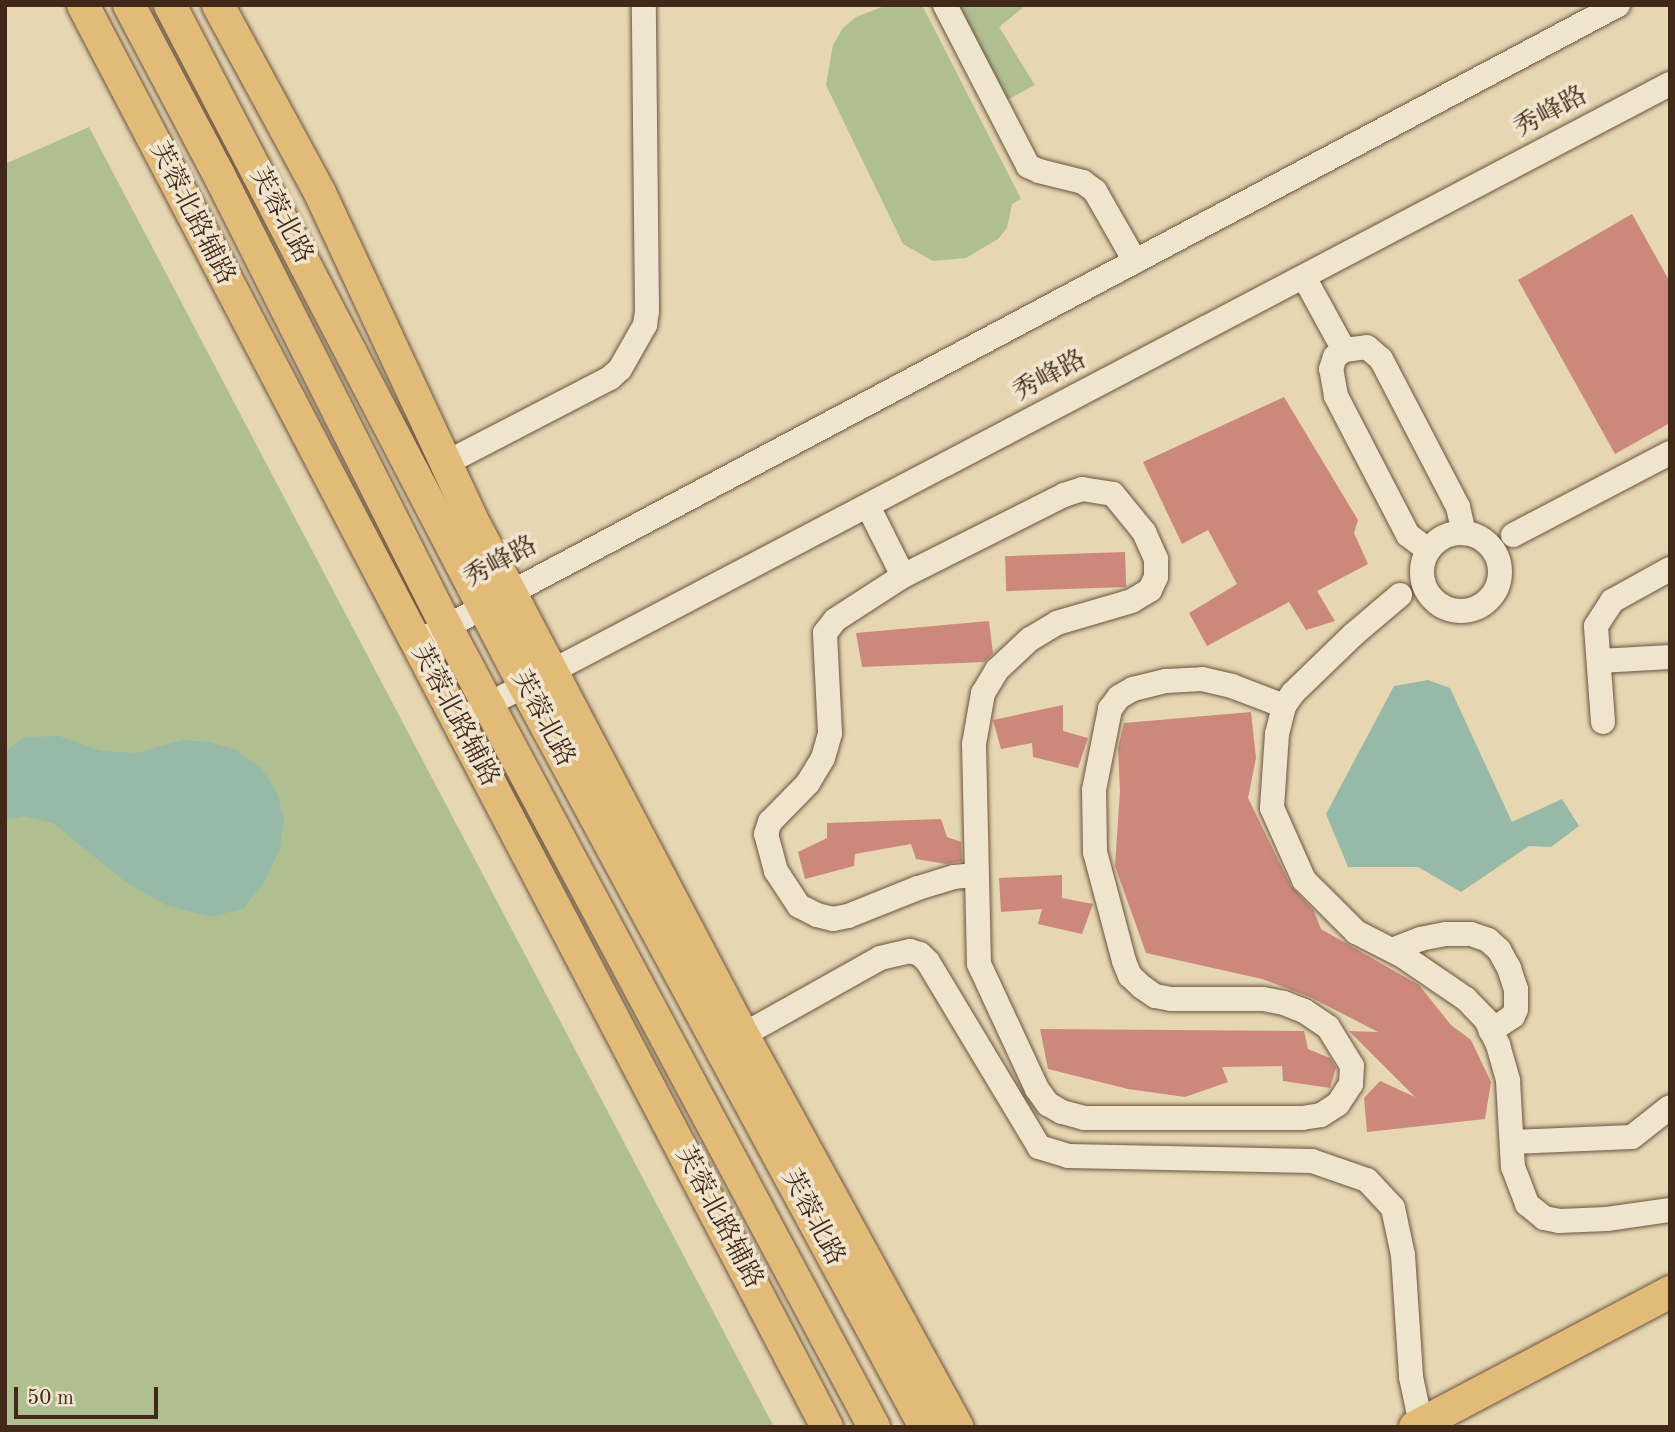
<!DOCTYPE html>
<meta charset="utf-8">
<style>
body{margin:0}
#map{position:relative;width:1675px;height:1432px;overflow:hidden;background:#e6d6b2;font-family:"Old Standard TT","Noto Serif SC",serif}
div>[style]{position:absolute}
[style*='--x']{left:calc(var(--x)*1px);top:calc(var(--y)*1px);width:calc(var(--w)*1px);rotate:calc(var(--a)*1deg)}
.green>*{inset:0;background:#b0bf90}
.water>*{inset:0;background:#97b9a8}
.building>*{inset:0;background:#cc897b;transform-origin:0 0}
.roads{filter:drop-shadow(0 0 2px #6b543f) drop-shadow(0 0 2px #6b543f)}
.minor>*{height:24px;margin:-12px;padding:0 12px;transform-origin:12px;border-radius:12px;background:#efe4cd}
.minor>.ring{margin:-12px;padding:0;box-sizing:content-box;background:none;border:24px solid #efe4cd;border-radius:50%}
.major>*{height:32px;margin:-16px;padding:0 16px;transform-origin:16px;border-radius:16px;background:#e3bb79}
span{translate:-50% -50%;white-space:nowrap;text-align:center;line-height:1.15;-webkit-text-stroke:7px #efe4cd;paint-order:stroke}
.street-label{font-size:26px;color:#422819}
.frame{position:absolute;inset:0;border:7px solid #422819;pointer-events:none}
.scale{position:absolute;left:14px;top:1387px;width:144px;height:32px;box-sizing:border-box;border:4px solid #422819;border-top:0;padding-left:9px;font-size:21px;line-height:24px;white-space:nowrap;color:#422819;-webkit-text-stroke:5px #efe4cd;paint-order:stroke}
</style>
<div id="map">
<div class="green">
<i style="clip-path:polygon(887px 5px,922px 5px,1021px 199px,1012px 204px,1007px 228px,998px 239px,966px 258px,933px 261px,903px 244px,826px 85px,833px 45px,843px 28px,856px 17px)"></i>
<i style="clip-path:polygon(939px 5px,1026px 5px,999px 27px,1035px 85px,1001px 103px)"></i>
<i style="clip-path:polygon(89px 127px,774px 1427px,5px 1427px,5px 164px)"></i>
</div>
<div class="water">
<i style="clip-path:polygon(1428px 680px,1450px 688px,1512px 822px,1562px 799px,1579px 826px,1551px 847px,1529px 846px,1461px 892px,1418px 867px,1348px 867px,1326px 814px,1394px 686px)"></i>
<i style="clip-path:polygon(59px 736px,101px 751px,136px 753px,183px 740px,208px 742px,234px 749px,260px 767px,276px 790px,284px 818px,280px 848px,265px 881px,244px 908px,211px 917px,166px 905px,124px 881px,53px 823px,24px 816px,5px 820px,5px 752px,24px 737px)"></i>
</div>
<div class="building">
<i style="clip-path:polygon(1632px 214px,1670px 282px,1670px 423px,1615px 454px,1518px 280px)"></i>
<i style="clip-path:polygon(1284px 397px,1358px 520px,1354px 533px,1368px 564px,1317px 591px,1335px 621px,1306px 630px,1289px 602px,1207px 646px,1189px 613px,1237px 584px,1208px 530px,1182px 544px,1143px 462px)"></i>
<i style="left:1125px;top:552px;width:35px;height:120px;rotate:88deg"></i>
<i style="clip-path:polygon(989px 621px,993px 653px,985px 662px,862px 667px,856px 633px)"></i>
<i style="clip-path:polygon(1063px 705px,1063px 731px,1088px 738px,1078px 768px,1033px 757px,1032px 743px,1001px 749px,993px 720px)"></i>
<i style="clip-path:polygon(1251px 712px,1256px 758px,1248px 798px,1291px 886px,1314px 911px,1321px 929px,1419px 985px,1451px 1025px,1471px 1040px,1491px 1082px,1485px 1119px,1367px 1132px,1364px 1098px,1380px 1081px,1415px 1097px,1349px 1031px,1378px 1032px,1310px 997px,1262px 979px,1146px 953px,1115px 866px,1120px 791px,1118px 748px,1124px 723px)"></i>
<i style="clip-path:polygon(941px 819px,947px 837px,961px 842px,962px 861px,946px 864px,916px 859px,911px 844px,855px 854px,854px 866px,805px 879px,798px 852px,827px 838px,827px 823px)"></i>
<i style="clip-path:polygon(1062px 875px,1062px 898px,1093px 904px,1082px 934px,1038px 924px,1042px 909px,1001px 912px,999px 878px)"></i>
<i style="clip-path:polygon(1040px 1029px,1304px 1031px,1308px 1049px,1330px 1058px,1336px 1068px,1330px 1088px,1283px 1081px,1282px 1066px,1222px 1067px,1228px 1082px,1185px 1097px,1128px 1089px,1048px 1069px)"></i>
</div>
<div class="roads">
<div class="minor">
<i style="--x:945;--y:5;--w:181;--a:62.7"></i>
<i style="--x:1028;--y:166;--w:12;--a:24"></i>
<i style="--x:1039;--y:171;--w:45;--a:14"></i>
<i style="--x:1083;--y:182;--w:15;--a:37"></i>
<i style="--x:1095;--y:191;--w:81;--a:60.3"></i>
<i style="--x:1304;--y:277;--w:83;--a:61.3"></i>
<i style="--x:446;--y:463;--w:185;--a:-27.4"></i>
<i style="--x:610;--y:378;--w:13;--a:-42"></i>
<i style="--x:620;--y:369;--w:51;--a:-60.4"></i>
<i style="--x:645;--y:325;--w:14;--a:-82"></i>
<i style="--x:647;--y:311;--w:306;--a:-90.6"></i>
<i style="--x:868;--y:506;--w:78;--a:63.4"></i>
<i class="ring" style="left:1422px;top:533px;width:54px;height:54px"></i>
<i style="--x:1513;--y:535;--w:177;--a:-27.6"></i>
<i style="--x:1428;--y:550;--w:25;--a:-143"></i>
<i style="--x:1408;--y:535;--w:157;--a:-117.4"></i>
<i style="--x:1336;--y:396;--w:27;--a:-100"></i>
<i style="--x:1331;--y:369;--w:13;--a:-72"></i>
<i style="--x:1335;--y:357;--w:11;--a:-38"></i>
<i style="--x:1344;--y:350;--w:23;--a:-7"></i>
<i style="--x:1367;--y:347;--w:18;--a:41"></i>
<i style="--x:1381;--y:359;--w:167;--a:62.5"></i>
<i style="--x:1458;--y:507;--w:27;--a:77"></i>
<i style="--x:1400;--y:595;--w:60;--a:139.7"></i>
<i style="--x:1354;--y:634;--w:85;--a:136"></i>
<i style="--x:1293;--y:693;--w:16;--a:125"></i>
<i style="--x:1284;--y:706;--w:29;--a:104"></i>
<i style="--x:1277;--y:734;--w:74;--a:93.9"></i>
<i style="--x:1272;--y:808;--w:79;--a:66"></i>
<i style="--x:1304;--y:880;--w:74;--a:45"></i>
<i style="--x:1356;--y:932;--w:53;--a:27.1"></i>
<i style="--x:1403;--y:956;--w:76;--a:34.3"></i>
<i style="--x:1466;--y:999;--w:29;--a:46"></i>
<i style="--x:1486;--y:1020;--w:28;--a:64"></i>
<i style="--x:1498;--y:1045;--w:37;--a:74"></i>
<i style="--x:1508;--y:1081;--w:86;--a:86.7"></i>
<i style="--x:1513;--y:1167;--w:40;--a:69"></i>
<i style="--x:1527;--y:1204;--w:22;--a:39"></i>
<i style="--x:1544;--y:1218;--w:15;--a:11"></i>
<i style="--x:1559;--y:1221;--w:48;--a:-2.4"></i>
<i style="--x:1607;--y:1219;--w:64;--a:-8.1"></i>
<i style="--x:431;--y:635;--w:1344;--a:-27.96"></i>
<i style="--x:1599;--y:661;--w:71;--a:-3.2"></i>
<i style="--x:457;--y:721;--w:1370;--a:-27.71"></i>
<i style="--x:1603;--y:722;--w:96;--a:-94.2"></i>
<i style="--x:1596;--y:626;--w:30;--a:-57"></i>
<i style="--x:1612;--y:601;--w:66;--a:-28.9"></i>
<i style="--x:976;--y:875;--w:22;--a:175"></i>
<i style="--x:954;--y:877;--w:38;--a:163"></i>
<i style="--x:918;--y:888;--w:75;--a:158.2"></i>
<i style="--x:848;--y:916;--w:15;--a:169"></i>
<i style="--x:833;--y:919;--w:16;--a:-166"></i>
<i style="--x:817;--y:915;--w:20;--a:-153"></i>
<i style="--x:799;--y:906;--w:42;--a:-123.3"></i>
<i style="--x:776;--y:871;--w:38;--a:-105"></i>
<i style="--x:766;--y:834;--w:13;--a:-72"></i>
<i style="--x:770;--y:822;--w:54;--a:-45.7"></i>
<i style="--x:808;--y:783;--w:29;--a:-59"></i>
<i style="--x:823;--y:758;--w:26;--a:-74"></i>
<i style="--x:830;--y:733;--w:100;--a:-92.9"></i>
<i style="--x:825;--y:633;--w:16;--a:-52"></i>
<i style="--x:835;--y:620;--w:81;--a:-32.9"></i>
<i style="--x:903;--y:576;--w:180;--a:-26.7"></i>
<i style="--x:1064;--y:495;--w:19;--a:-18"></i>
<i style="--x:1082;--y:489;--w:31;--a:9"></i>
<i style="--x:1113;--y:494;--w:49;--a:50.8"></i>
<i style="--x:1144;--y:532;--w:30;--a:66"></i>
<i style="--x:1156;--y:559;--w:18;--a:90"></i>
<i style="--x:1156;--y:577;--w:14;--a:115"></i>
<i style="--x:1150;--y:590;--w:21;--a:149"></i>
<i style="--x:1132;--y:601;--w:78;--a:163.7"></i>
<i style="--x:1057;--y:623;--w:31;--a:149"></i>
<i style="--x:1030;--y:639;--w:45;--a:136.8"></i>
<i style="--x:997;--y:670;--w:27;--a:121"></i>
<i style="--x:983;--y:693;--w:52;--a:100"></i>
<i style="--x:974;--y:744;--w:220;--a:88.7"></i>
<i style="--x:979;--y:964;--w:138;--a:65.1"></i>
<i style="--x:1037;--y:1089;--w:19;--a:54"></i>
<i style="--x:1048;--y:1104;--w:16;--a:30"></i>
<i style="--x:1062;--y:1112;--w:23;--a:15"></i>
<i style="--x:1084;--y:1118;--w:218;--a:0"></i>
<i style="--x:1302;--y:1118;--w:19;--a:-9"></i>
<i style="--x:1321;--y:1115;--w:20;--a:-33"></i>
<i style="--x:1338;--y:1104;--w:24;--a:-57"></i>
<i style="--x:1351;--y:1084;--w:18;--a:-87"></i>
<i style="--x:1352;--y:1066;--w:46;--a:-121.6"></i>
<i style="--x:1328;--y:1027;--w:29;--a:-146"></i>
<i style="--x:1304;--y:1011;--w:22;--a:-158"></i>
<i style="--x:1284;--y:1003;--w:21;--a:-169"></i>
<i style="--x:1263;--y:999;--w:92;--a:180"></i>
<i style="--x:1171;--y:999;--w:16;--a:-169"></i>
<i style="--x:1155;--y:996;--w:16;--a:-145"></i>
<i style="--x:1142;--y:987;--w:16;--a:-137"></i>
<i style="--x:1130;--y:976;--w:16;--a:-112"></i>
<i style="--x:1124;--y:961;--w:113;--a:-104.9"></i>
<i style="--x:1095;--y:852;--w:62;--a:-90.9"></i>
<i style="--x:1094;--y:790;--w:83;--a:-78.8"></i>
<i style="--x:1110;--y:709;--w:15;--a:-53"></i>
<i style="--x:1119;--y:697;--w:16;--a:-30"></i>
<i style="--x:1133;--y:689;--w:34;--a:-14"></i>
<i style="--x:1166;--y:681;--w:36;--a:-3"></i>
<i style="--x:1202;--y:679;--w:31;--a:13"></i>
<i style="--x:1232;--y:686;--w:56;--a:21"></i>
<i style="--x:1392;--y:950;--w:30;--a:-21"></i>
<i style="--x:1420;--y:939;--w:26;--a:-11"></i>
<i style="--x:1446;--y:934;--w:25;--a:0"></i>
<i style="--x:1471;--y:934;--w:18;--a:19"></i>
<i style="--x:1488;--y:940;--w:15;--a:42"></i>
<i style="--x:1499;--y:950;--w:21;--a:61"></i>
<i style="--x:1509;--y:968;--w:22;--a:72"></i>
<i style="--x:1516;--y:989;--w:20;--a:90"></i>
<i style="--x:1516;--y:1009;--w:8;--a:113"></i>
<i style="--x:1513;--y:1016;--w:27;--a:146"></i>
<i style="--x:743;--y:1035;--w:157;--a:-29.3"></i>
<i style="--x:880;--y:958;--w:31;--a:-13"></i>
<i style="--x:910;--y:951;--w:10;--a:17"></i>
<i style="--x:920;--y:954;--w:11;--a:45"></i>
<i style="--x:928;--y:962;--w:216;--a:59"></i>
<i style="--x:1039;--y:1147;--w:30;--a:17"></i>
<i style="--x:1068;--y:1156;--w:244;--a:1.2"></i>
<i style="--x:1312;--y:1161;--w:58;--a:19.1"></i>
<i style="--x:1367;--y:1180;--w:38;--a:47"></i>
<i style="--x:1393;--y:1208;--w:48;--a:78"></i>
<i style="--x:1403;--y:1255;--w:122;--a:86.2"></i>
<i style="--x:1411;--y:1377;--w:48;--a:78"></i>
<i style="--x:1512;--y:1142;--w:120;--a:-2.4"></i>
<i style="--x:1632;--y:1137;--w:48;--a:-38.3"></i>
</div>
<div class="major">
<i style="--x:83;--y:5;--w:1605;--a:62.38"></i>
<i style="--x:129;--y:5;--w:192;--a:62.1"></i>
<i style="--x:219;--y:175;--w:505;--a:63.28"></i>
<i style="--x:446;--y:626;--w:908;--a:61.88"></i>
<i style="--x:170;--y:5;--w:767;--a:62.5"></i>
<i style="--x:524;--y:685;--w:843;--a:61.61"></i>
<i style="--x:218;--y:5;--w:214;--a:61.5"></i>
<i style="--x:320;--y:193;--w:369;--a:65"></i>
<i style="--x:476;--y:527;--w:574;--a:62.27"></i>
<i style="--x:743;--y:1035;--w:447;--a:61.3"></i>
<i style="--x:1415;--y:1427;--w:289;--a:-27.9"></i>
</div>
</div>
<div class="street-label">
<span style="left:1551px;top:113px;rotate:-28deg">秀峰路</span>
<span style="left:191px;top:214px;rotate:63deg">芙蓉北路辅路</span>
<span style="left:280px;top:216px;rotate:62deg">芙蓉北路</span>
<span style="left:1050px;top:377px;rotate:-28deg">秀峰路</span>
<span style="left:501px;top:563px;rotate:-28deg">秀峰路</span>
<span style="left:454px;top:716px;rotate:62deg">芙蓉北路辅路</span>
<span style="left:542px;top:719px;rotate:62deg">芙蓉北路</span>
<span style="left:718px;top:1218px;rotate:62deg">芙蓉北路辅路</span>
<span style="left:812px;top:1218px;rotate:62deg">芙蓉北路</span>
</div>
<div class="frame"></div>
<div class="scale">50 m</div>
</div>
